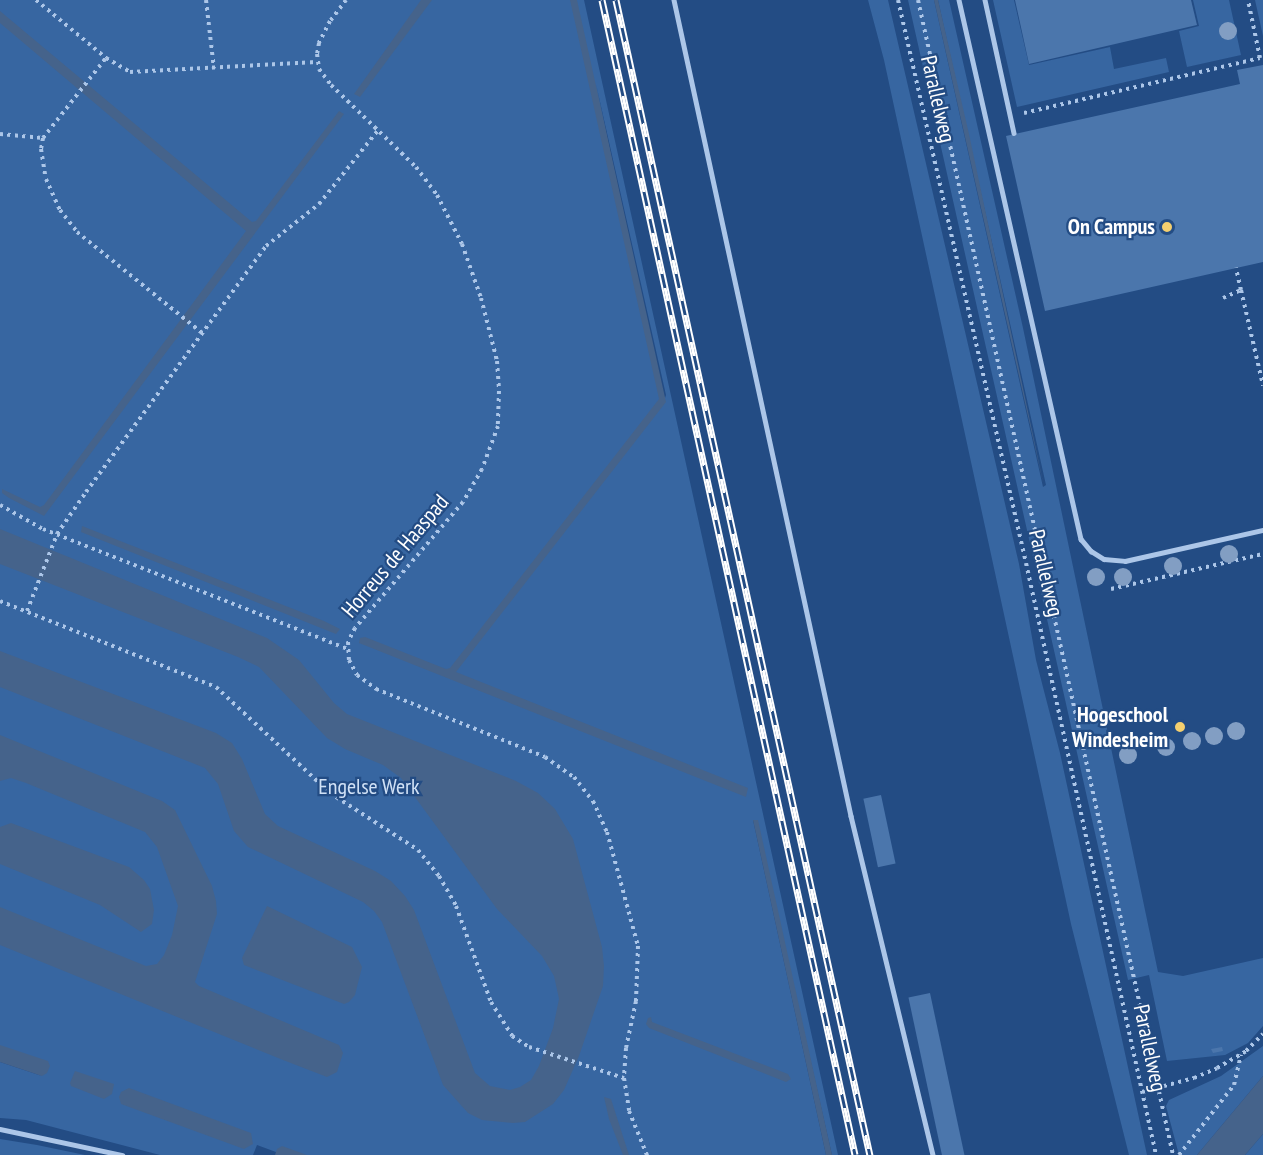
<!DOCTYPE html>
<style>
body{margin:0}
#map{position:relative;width:1263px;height:1155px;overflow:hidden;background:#234c84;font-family:"PT Sans Narrow",sans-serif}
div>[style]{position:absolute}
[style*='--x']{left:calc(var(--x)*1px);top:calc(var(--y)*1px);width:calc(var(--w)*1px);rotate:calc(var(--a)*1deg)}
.green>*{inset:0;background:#3766a1}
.water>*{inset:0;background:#45638b}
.building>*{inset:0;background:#4b76ac;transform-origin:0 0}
.path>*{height:4px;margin-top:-2px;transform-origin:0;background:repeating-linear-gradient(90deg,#acc6e8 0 3px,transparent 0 7.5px)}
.lane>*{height:4.5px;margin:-2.25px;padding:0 2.25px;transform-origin:2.25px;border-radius:2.25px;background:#acc6e8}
.rail>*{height:7px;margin-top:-3.5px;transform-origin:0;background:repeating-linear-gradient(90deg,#234c84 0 14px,#fff 0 28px);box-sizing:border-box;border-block:2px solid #fff}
.trees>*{width:18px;height:18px;margin:-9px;border-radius:50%;background:#829ec3}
.dots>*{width:16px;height:16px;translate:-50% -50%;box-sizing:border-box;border:3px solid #234c84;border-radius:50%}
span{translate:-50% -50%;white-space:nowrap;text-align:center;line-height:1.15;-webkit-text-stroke:4.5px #234c84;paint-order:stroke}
.street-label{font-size:22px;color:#fff}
.poi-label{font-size:22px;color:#fff;font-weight:700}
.right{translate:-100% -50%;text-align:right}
.park-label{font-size:22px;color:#d0e1f6}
</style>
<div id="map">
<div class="green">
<i style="clip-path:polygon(evenodd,0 0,584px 0,838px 1155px,832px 1155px,756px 820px,753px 820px,826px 1155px,284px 1155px,257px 1145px,253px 1155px,160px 1155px,26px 1120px,0 1118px,0 1062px,42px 1076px,0 1058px,0 0,596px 84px,666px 395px,663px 404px,596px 84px)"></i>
<i style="clip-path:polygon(868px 0,888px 0,1019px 564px,1036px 660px,1060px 753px,1147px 1155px,1129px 1155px,1071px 924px,884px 60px)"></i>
<i style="clip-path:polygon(908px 0,934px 0,1043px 487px,1046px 485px,938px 0,949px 0,1023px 328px,1158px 972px,1183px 976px,1263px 958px,1263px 1026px,1248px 1043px,1225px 1055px,1167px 1061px,1149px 975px,1128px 980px)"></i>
<i style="clip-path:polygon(993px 0,1014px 0,1029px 65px,1110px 47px,1114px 69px,1166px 58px,1169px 72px,1017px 107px)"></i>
<i style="clip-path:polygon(1193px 0,1229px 0,1241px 55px,1187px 67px,1179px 31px,1199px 26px)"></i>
<i style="clip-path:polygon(1255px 0,1263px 0,1263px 36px)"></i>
<i style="clip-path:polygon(1263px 1046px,1263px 1076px,1197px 1155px,1179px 1155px,1166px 1106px,1169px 1100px,1221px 1076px)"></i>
<i style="clip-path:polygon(1263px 1134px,1263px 1155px,1245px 1155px)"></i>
<i style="clip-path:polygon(0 1139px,37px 1145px,85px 1155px,0 1155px)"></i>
</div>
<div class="water">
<i style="clip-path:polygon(421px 0,432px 0,360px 97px,354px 94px)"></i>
<i style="clip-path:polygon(570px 0,577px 0,666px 402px,456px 672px,748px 788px,746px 797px,359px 643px,360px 638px,365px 637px,446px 669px,450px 668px,659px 399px)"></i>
<i style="clip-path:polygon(934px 0,938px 0,969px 134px,1044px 487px)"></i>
<i style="clip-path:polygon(0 11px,252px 222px,256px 221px,339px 111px,344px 114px,44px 516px,9px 498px,2px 493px,2px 489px,40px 507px,44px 505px,246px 231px,0 23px)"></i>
<i style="clip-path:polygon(82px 526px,324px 621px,340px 629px,336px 634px,81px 532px)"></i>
<i style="clip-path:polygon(0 529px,267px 638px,299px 660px,334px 703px,347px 714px,516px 781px,538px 793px,555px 809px,573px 839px,602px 947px,604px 966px,603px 986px,579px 1056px,564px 1090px,553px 1104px,525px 1122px,513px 1123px,482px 1120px,468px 1113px,443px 1085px,382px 922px,374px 911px,363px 902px,248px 847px,234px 831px,218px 784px,205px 768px,0 687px,0 651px,216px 733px,232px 743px,242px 759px,265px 814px,278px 826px,375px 871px,391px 881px,405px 896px,414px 910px,475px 1073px,490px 1086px,510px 1090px,520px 1087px,531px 1080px,539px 1066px,553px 1028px,559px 999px,554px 976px,542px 956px,497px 909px,401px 778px,383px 765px,345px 749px,327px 738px,259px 667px,238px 657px,0 564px)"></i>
<i style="clip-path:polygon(0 735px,162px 801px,175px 810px,212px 886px,216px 901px,217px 914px,195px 982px,199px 986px,339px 1045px,343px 1053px,337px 1072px,327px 1077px,283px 1060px,0 945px,0 907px,146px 966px,157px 964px,164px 955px,172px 935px,178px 906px,157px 847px,145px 832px,26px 783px,11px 778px,0 781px)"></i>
<i style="clip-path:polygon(753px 820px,758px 820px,832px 1155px,826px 1155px)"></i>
<i style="clip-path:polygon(11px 823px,129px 867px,144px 880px,150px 889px,154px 910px,152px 924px,141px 932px,100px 905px,0 864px,0 827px)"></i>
<i style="clip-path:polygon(267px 906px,352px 947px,362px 967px,355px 995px,349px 1002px,344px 1004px,244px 965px,242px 958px)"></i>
<i style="clip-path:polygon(651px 1017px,652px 1022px,788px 1074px,791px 1079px,786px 1082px,649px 1028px,646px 1024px,648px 1018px)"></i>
<i style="clip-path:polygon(0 1045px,48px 1061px,50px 1066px,47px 1073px,42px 1076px,0 1062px)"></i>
<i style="clip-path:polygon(75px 1071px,114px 1084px,112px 1094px,104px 1099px,71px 1086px,70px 1083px)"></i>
<i style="clip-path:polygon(1263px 1076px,1263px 1134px,1245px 1155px,1197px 1155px)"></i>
<i style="clip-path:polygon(129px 1088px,251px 1133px,253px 1144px,244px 1149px,121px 1104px,119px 1097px,121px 1092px)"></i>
<i style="clip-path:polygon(604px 1097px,611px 1099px,629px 1155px,623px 1155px,609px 1119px)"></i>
<i style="clip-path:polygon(282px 1146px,307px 1155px,275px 1155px,277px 1149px)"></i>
</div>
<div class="building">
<i style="clip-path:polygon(1015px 0,1191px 0,1197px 25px,1029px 64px)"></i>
<i style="clip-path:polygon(1263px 65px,1263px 262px,1045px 311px,1006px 136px,1240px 84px,1237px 70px)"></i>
<i style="left:881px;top:795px;width:70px;height:18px;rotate:78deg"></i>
<i style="left:930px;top:993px;width:166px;height:22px;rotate:78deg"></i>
<i style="clip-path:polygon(1222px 1047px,1223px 1051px,1213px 1053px,1211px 1049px)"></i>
</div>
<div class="path">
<i style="--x:36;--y:0;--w:91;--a:39.6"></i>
<i style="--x:106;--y:58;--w:28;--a:30"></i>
<i style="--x:130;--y:72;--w:187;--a:-3.1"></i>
<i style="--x:206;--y:0;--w:69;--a:83.4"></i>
<i style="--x:346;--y:0;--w:26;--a:127"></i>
<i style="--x:330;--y:21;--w:25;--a:117"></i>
<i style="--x:319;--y:43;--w:11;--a:100"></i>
<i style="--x:317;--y:54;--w:15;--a:82"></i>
<i style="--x:319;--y:69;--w:20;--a:53"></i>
<i style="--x:331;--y:85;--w:118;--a:44"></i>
<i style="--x:416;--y:167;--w:35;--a:53"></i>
<i style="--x:437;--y:195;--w:55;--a:63"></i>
<i style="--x:462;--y:244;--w:57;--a:70.6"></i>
<i style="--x:481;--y:298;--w:65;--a:75.7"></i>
<i style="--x:497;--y:361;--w:30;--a:86"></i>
<i style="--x:499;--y:391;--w:35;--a:92"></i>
<i style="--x:498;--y:426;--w:46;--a:110.4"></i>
<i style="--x:482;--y:469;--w:38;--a:120"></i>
<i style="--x:463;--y:502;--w:166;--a:130.6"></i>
<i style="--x:355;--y:628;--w:16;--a:117"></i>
<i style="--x:348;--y:642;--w:18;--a:87"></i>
<i style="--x:349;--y:660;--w:17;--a:62"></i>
<i style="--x:357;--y:675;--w:24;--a:36"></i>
<i style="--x:376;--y:689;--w:182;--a:21.9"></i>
<i style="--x:545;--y:757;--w:35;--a:35"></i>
<i style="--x:574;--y:777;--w:31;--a:52"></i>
<i style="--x:593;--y:801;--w:34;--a:66"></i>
<i style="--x:607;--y:832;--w:118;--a:74.8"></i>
<i style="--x:638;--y:946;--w:55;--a:92.1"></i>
<i style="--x:636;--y:1001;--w:48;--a:102"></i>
<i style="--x:626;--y:1048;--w:30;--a:94"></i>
<i style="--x:624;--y:1078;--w:33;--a:81"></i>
<i style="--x:629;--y:1111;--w:48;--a:67.8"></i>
<i style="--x:898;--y:0;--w:577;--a:77.19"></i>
<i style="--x:1026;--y:563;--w:606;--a:77.61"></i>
<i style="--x:918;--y:0;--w:1183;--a:77.55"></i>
<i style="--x:1024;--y:113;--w:242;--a:-13.1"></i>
<i style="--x:1260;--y:58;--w:59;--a:-101.7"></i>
<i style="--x:0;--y:134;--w:43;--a:5.3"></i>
<i style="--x:43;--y:138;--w:102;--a:-51.8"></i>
<i style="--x:43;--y:138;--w:11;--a:100"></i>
<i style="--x:41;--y:149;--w:30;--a:81"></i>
<i style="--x:46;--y:179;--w:34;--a:66"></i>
<i style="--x:60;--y:210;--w:28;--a:52"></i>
<i style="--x:77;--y:232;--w:161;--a:38.9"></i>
<i style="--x:1241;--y:290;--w:98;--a:77"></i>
<i style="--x:1223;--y:298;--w:20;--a:-24"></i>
<i style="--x:1241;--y:290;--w:23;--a:-103"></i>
<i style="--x:0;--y:505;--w:49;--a:29.2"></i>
<i style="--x:43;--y:529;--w:327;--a:21.5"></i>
<i style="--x:1111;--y:589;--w:156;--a:-13"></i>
<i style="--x:0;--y:601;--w:232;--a:21.7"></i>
<i style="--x:216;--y:687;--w:156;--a:42.9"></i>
<i style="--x:330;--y:793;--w:105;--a:32.9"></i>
<i style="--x:418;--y:850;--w:33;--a:51"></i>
<i style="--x:439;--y:876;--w:34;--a:60"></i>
<i style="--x:456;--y:906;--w:102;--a:70"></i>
<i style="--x:491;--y:1002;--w:40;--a:58"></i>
<i style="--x:512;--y:1036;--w:20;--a:33"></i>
<i style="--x:529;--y:1047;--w:100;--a:18.1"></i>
<i style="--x:27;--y:611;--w:83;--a:-68.7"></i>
<i style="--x:57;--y:534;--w:51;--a:-55.4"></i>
<i style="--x:86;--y:492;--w:305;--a:-53.8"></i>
<i style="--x:266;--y:246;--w:68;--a:-38.4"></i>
<i style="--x:319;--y:204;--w:96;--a:-51.3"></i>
<i style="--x:1142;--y:1092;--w:54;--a:-15.1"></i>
<i style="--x:1194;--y:1078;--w:25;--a:-23"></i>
<i style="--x:1217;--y:1068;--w:34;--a:-30"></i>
<i style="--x:1246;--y:1051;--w:24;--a:-45"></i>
<i style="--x:1179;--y:1155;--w:89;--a:-51.8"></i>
<i style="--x:1234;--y:1085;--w:31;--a:-77"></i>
</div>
<div class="lane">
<i style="--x:674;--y:0;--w:835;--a:77.76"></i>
<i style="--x:851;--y:816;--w:349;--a:76.4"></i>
<i style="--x:959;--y:0;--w:553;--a:77.25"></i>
<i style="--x:1081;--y:539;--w:16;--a:50"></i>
<i style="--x:1091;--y:551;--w:15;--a:32"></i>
<i style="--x:1104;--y:559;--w:21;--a:5"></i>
<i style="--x:1125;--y:561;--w:141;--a:-12.7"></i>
<i style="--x:985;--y:0;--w:136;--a:77.7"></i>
<i style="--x:0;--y:1129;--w:125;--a:12"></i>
</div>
<div class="rail">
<i style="--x:602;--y:0;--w:1182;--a:77.64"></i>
<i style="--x:616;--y:0;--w:1183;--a:77.6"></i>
</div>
<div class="trees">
<i style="left:1228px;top:31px"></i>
<i style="left:1229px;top:554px"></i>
<i style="left:1173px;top:566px"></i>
<i style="left:1096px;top:577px"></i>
<i style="left:1123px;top:577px"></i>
<i style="left:1236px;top:731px"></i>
<i style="left:1214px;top:736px"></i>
<i style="left:1192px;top:741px"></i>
<i style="left:1166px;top:747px"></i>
<i style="left:1128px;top:755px"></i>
</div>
<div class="dots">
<i style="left:1167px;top:227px;background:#f4cf6f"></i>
<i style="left:1180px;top:727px;background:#f4cf6f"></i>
</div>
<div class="street-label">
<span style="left:938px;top:99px;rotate:77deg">Parallelweg</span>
<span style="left:395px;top:556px;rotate:-50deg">Horreus de Haaspad</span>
<span style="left:1046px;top:573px;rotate:77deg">Parallelweg</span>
<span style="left:1150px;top:1048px;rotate:78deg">Parallelweg</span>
</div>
<div class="poi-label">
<span class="right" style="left:1155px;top:227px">On Campus</span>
<span class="right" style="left:1168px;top:727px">Hogeschool<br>Windesheim</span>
</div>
<div class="park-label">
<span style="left:369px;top:787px">Engelse Werk</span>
</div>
</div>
